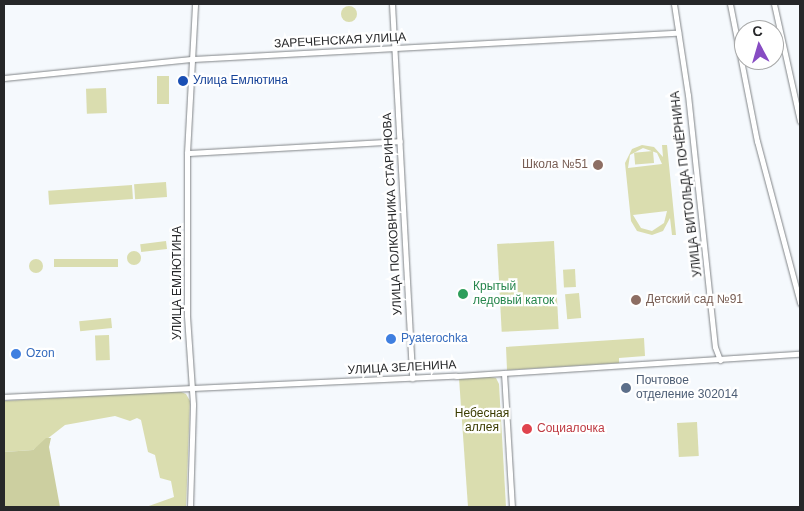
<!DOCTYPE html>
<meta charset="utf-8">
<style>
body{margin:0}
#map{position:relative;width:804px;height:511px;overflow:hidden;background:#f5f9fd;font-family:Helvetica,sans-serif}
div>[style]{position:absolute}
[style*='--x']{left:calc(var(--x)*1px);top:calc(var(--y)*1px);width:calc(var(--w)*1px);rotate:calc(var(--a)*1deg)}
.green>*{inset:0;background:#daddaf;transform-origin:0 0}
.round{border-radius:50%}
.forest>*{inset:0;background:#cccfa0}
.roads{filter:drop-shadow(0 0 1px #808487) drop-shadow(0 0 1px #808487)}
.street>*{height:5px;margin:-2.5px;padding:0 2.5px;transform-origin:2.5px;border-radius:2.5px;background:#fff}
.dots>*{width:14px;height:14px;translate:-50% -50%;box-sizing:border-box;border:2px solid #fff;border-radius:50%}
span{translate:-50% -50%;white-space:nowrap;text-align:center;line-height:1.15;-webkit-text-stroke:4.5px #fff;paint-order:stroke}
.street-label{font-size:12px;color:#262729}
.transit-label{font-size:12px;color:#164399}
.left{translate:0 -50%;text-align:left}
.education-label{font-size:12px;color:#785e54}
.right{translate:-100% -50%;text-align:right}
.leisure-label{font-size:12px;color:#27864d}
.shop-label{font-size:12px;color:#366cbe}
.service-label{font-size:12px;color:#4e5e75}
.park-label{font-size:12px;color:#3b3c01}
.health-label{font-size:12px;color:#be3a42}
.frame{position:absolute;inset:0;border:5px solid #262729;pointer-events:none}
.north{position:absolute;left:734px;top:20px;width:50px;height:50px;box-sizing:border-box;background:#fff;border:1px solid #a8a9a9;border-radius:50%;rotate:354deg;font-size:14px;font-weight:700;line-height:20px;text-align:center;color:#262729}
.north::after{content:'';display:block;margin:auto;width:18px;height:22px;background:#874cc3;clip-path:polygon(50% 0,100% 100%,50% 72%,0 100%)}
</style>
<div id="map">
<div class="green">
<i class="round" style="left:341px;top:6px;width:16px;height:16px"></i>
<i style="left:157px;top:76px;width:12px;height:28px"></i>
<i style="left:106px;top:88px;width:25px;height:20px;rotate:88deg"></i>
<i style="clip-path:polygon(evenodd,642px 145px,654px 147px,663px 157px,662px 145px,667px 145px,676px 235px,672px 235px,670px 218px,663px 231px,652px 235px,637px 231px,631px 221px,625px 163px,632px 149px,642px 145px,643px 148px,657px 153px,662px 164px,628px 168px,630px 155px,643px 148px,642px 145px,667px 211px,664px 223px,652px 231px,641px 228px,633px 215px,667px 211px)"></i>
<i style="left:653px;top:151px;width:12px;height:19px;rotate:85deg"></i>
<i style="left:166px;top:182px;width:15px;height:32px;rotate:86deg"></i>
<i style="left:132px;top:185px;width:14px;height:84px;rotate:86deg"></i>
<i style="left:166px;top:241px;width:8px;height:26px;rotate:83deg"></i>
<i style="left:554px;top:241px;width:88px;height:57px;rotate:87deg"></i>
<i class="round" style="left:127px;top:251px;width:14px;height:14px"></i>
<i style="left:118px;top:259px;width:8px;height:64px;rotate:90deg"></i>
<i class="round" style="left:29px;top:259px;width:14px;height:14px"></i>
<i style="left:575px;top:269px;width:18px;height:12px;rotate:87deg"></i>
<i style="left:579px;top:293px;width:25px;height:14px;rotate:85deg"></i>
<i style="left:111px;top:318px;width:10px;height:32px;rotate:84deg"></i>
<i style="left:109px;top:335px;width:25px;height:14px;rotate:88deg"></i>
<i style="clip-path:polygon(644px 338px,645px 356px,619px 358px,619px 363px,507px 370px,506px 347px)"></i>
<i style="clip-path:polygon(490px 377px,496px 378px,499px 384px,506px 507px,468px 507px,459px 378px)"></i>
<i style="clip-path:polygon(179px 391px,186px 394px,190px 401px,186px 507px,146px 507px,174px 497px,171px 481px,160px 478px,155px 455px,148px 452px,141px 420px,137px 418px,130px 421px,115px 416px,65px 425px,33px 450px,4px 452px,4px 401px)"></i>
<i style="left:697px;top:422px;width:34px;height:20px;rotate:87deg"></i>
</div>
<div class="forest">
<i style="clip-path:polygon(46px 438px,51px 438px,49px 447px,60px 507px,4px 507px,4px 452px,33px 450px)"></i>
</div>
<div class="roads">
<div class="street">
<i style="--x:392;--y:4;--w:375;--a:86.9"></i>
<i style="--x:674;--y:4;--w:92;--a:81.3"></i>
<i style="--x:688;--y:95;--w:253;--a:83.9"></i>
<i style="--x:715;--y:347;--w:14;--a:69"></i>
<i style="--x:730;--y:4;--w:140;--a:78.9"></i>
<i style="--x:757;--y:141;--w:168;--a:75.1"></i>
<i style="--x:774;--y:4;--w:120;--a:77.5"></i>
<i style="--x:4;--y:78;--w:188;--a:-5.8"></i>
<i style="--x:191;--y:59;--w:488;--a:-3.1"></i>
<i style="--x:187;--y:153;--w:213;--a:-3.2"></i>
<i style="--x:504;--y:373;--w:134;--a:86.6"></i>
<i style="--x:4;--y:397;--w:452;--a:-2.7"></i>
<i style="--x:456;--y:376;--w:345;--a:-3.7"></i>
<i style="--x:190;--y:507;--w:103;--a:-88.3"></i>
<i style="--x:193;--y:404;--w:89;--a:-93.9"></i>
<i style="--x:187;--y:315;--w:162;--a:-90"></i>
<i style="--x:187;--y:153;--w:149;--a:-86.9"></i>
</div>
</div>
<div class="dots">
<i style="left:183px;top:81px;background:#1a4fb4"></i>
<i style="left:598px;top:165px;background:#8d6e63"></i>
<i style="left:463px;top:294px;background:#2e9e5b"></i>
<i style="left:636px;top:300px;background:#8d6e63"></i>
<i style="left:391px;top:339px;background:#3f7fe0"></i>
<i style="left:16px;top:354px;background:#3f7fe0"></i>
<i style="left:626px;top:388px;background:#5c6f8a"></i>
<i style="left:527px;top:429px;background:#e0444e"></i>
</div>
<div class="street-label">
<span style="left:340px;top:41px;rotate:-3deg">ЗАРЕЧЕНСКАЯ УЛИЦА</span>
<span style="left:687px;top:184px;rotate:-97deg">УЛИЦА ВИТОЛЬДА ПОЧЁРНИНА</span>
<span style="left:393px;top:214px;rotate:-93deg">УЛИЦА ПОЛКОВНИКА СТАРИНОВА</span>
<span style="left:178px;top:283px;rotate:-90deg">УЛИЦА ЕМЛЮТИНА</span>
<span style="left:402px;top:368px;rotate:-3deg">УЛИЦА ЗЕЛЕНИНА</span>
</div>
<div class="transit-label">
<span class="left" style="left:193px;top:81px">Улица Емлютина</span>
</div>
<div class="education-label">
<span class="right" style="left:588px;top:165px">Школа №51</span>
<span class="left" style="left:646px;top:300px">Детский сад №91</span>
</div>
<div class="leisure-label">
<span class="left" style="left:473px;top:294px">Крытый<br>ледовый каток</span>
</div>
<div class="shop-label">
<span class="left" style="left:401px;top:339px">Pyaterochka</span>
<span class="left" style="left:26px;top:354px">Ozon</span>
</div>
<div class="service-label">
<span class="left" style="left:636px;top:388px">Почтовое<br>отделение 302014</span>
</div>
<div class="park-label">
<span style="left:482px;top:421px">Небесная<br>аллея</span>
</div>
<div class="health-label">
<span class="left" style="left:537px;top:429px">Социалочка</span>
</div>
<div class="frame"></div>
<div class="north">С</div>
</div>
